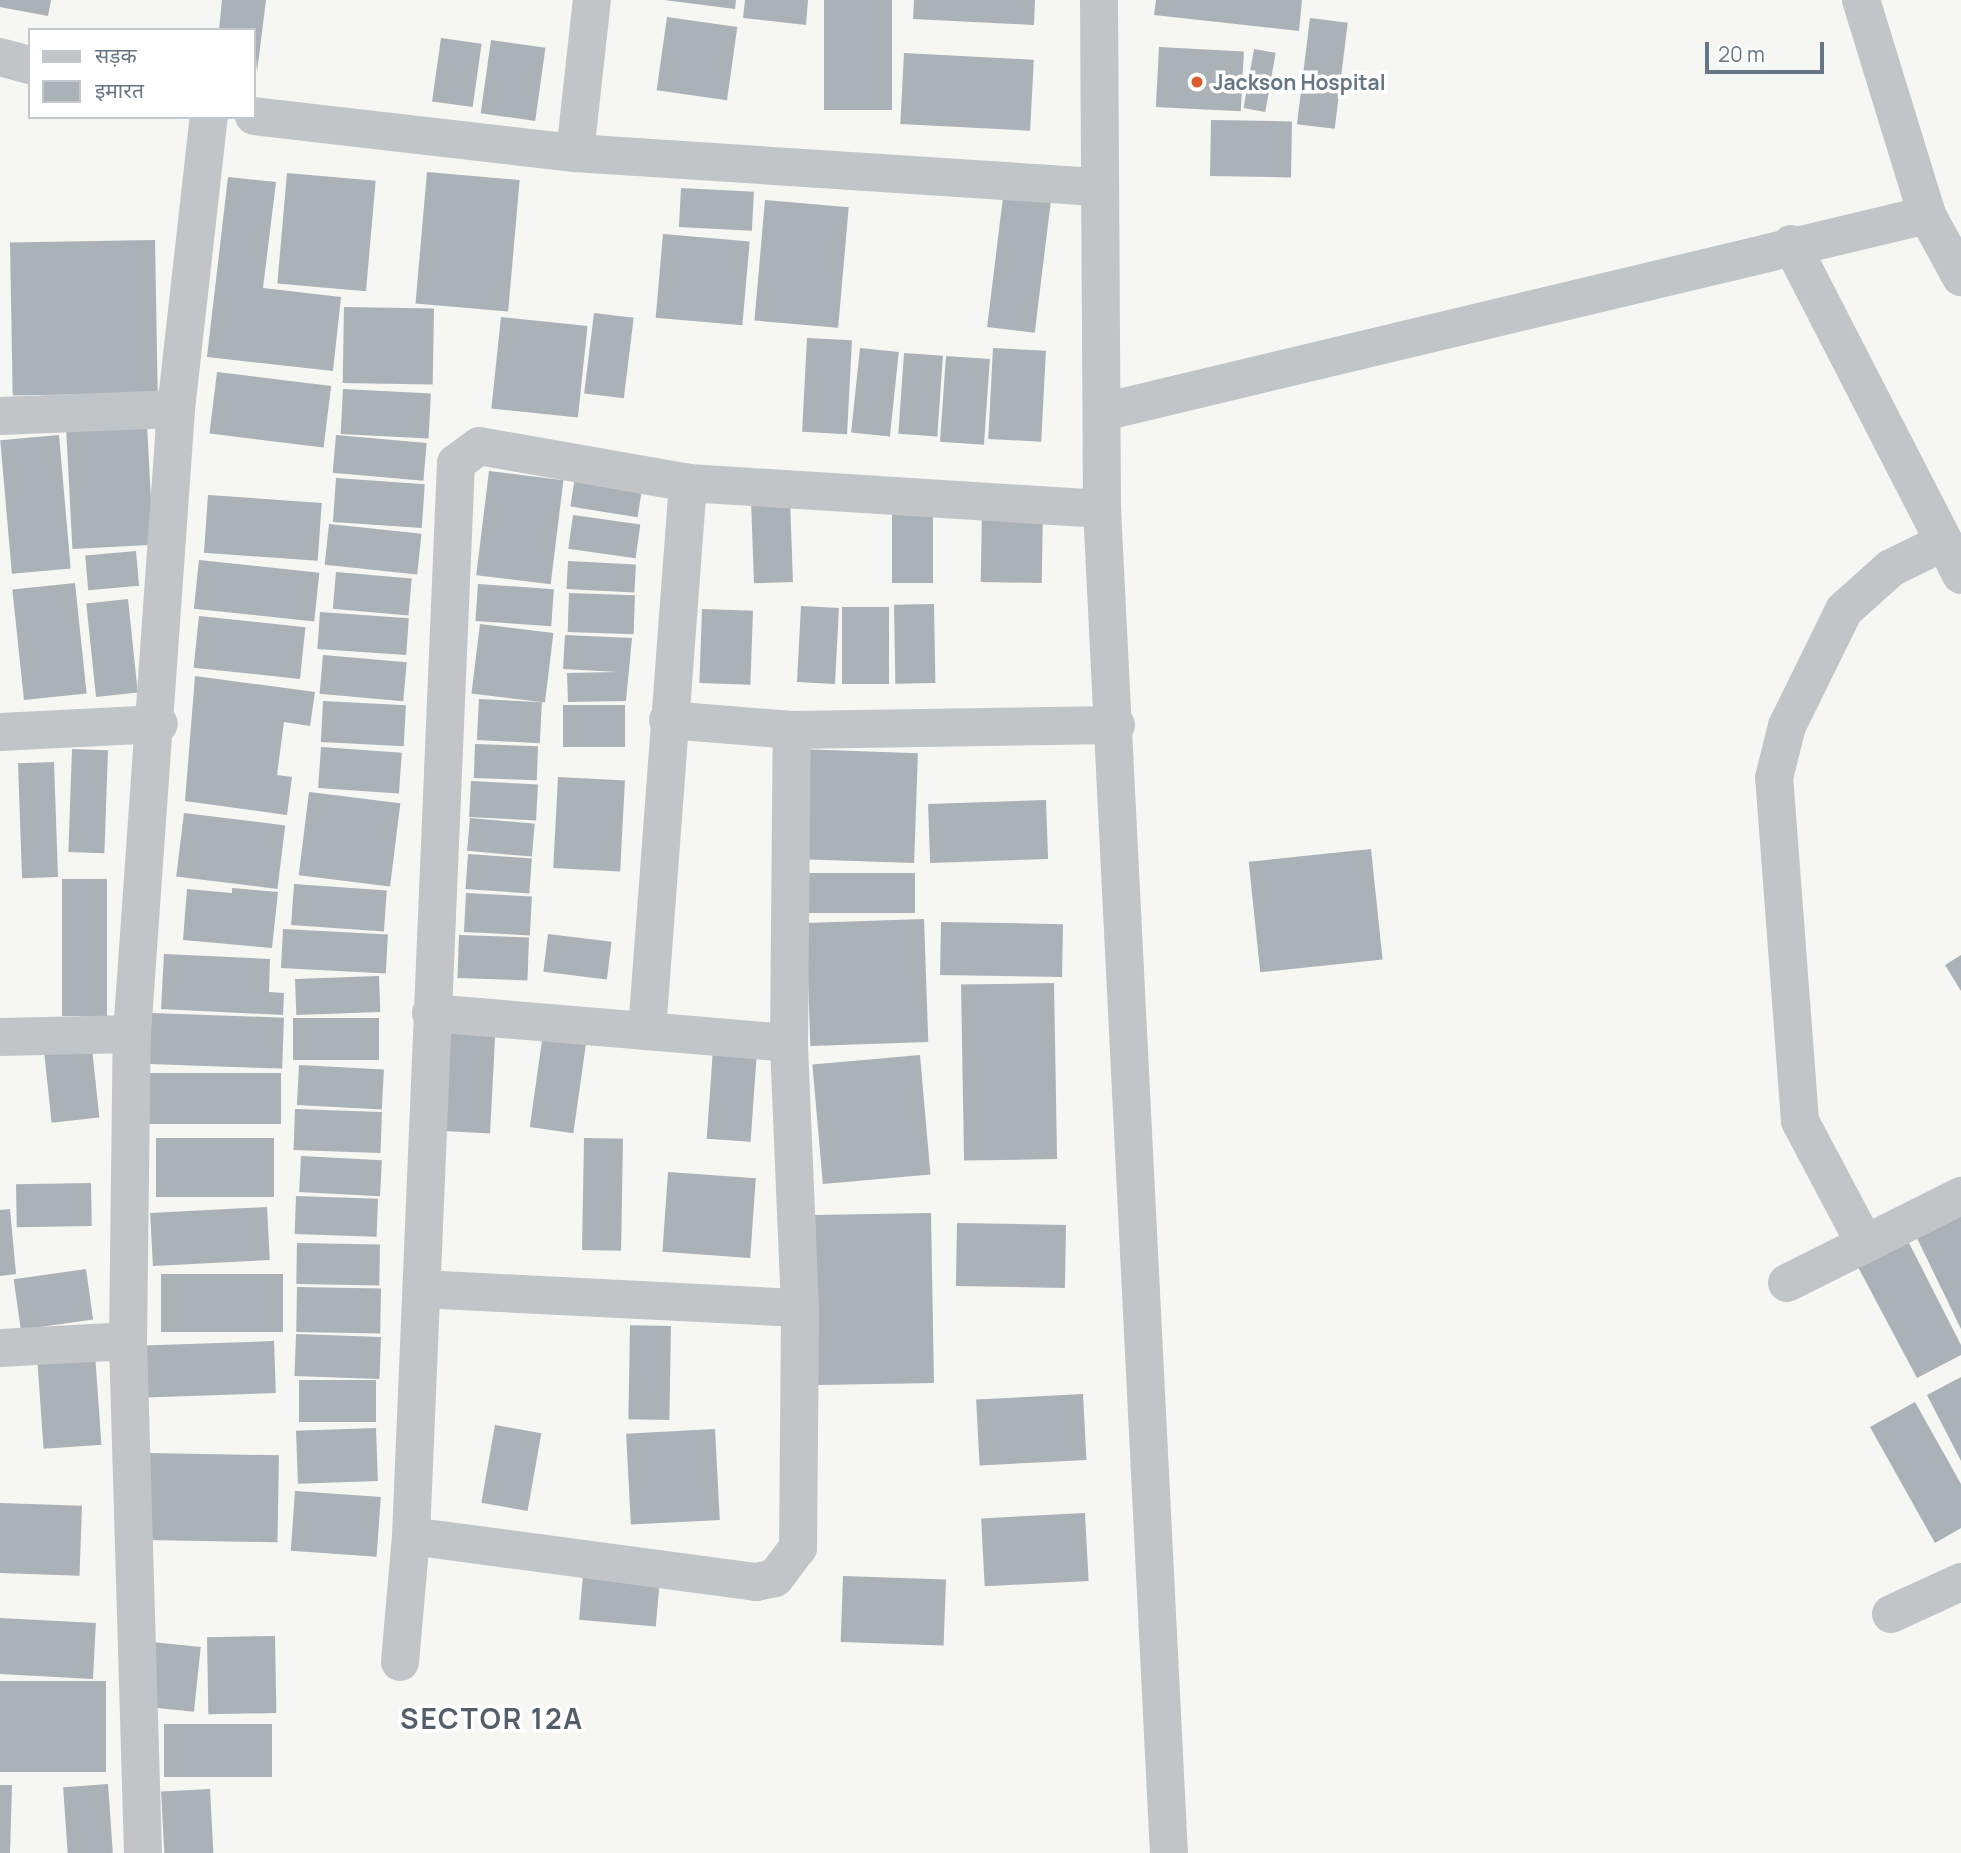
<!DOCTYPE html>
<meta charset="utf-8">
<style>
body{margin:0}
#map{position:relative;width:1961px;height:1853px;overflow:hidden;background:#f6f6f3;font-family:Manrope,"Noto Sans Devanagari",sans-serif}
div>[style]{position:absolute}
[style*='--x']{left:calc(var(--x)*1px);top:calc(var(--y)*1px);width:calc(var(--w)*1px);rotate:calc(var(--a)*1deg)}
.building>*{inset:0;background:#aab1b7;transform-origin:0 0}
.street>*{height:38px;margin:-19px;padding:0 19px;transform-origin:19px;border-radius:19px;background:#c1c5c8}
.dots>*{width:19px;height:19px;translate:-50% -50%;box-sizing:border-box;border:4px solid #fff;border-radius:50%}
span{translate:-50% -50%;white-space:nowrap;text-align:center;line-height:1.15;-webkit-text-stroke:7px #fff;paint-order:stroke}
.poi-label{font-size:21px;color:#667583;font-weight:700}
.left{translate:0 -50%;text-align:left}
.district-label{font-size:28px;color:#545e68;font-weight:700;letter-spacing:2px}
.legend{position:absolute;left:28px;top:28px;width:228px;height:91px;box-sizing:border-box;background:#fff;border:2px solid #c2c8cd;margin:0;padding:9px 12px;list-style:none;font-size:21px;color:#667583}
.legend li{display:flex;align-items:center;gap:14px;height:35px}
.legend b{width:35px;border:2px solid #c2c8cd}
.scale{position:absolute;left:1705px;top:42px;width:119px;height:32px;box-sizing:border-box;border:4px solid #667583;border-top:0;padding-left:9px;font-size:21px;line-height:24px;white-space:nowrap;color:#667583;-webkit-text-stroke:5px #fff;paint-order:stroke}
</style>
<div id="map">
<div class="building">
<i style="clip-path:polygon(0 0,51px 0,48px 16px,0 7px)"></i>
<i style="clip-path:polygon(222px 0,266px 0,257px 72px,254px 30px,219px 30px)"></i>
<i style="clip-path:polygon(664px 0,736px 0,735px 9px)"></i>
<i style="clip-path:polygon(745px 0,808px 0,806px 25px,743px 18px)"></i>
<i style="left:824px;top:0;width:68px;height:110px"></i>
<i style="clip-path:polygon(914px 0,1035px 0,1034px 25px,913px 19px)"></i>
<i style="clip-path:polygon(1156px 0,1302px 0,1299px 31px,1154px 15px)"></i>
<i style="left:667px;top:17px;width:71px;height:74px;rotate:8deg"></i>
<i style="left:1310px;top:18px;width:38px;height:107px;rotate:7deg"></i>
<i style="left:441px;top:38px;width:41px;height:64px;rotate:8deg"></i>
<i style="left:491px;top:40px;width:55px;height:74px;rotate:8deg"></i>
<i style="left:1159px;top:47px;width:85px;height:60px;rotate:3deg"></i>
<i style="left:1254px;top:49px;width:22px;height:60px;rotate:10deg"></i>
<i style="left:904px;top:53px;width:130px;height:71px;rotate:3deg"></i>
<i style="left:1211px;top:120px;width:81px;height:56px;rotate:1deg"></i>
<i style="left:427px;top:172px;width:93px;height:132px;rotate:5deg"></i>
<i style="left:287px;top:173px;width:89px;height:111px;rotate:5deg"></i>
<i style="clip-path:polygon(228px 177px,276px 182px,263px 288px,341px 297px,333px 371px,207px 357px)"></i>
<i style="left:1005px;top:181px;width:48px;height:147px;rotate:7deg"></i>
<i style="left:681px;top:188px;width:73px;height:39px;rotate:3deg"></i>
<i style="left:765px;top:200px;width:84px;height:121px;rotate:5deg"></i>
<i style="left:663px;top:234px;width:87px;height:84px;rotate:5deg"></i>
<i style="left:155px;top:240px;width:153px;height:145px;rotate:89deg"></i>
<i style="left:344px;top:307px;width:90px;height:76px;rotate:1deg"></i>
<i style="left:594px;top:313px;width:40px;height:81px;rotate:7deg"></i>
<i style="left:501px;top:317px;width:87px;height:92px;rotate:6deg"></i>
<i style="left:807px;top:338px;width:45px;height:94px;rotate:3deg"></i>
<i style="left:860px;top:348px;width:39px;height:85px;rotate:6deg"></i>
<i style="left:993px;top:348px;width:53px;height:91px;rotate:3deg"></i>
<i style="left:904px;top:353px;width:39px;height:81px;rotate:4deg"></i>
<i style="left:946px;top:356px;width:44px;height:86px;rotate:4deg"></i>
<i style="left:217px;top:372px;width:115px;height:62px;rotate:7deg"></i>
<i style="left:343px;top:389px;width:88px;height:45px;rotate:3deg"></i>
<i style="left:147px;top:424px;width:121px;height:81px;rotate:87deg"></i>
<i style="left:59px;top:435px;width:134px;height:59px;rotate:85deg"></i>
<i style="left:336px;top:435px;width:91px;height:38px;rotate:5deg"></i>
<i style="left:489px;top:471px;width:75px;height:105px;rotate:7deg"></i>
<i style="left:576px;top:471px;width:68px;height:36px;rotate:9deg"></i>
<i style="left:336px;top:478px;width:89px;height:44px;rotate:4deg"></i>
<i style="left:208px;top:495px;width:114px;height:58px;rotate:4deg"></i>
<i style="left:790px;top:498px;width:84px;height:39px;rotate:88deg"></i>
<i style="left:892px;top:507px;width:41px;height:76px"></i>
<i style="left:982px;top:508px;width:61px;height:74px;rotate:1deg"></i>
<i style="left:573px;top:515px;width:68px;height:34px;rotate:8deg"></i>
<i style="left:329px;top:524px;width:93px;height:41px;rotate:6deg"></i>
<i style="left:136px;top:551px;width:35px;height:51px;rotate:85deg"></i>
<i style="left:199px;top:560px;width:121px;height:49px;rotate:6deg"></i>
<i style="left:568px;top:561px;width:68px;height:28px;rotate:3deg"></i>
<i style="left:336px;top:572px;width:76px;height:37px;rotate:5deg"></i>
<i style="left:75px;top:583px;width:111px;height:63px;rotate:84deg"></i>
<i style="left:478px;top:584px;width:76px;height:37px;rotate:4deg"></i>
<i style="left:569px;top:593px;width:66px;height:39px;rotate:2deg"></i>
<i style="left:128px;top:599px;width:94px;height:42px;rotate:84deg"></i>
<i style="left:934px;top:604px;width:79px;height:40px;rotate:89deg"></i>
<i style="left:801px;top:606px;width:38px;height:76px;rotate:3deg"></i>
<i style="left:842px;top:607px;width:47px;height:77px"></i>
<i style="left:702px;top:609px;width:51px;height:74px;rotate:2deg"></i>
<i style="left:320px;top:612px;width:89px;height:37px;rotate:4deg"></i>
<i style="left:199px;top:616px;width:107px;height:52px;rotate:6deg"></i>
<i style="left:480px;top:624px;width:74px;height:70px;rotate:7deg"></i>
<i style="clip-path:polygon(565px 635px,632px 638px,626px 701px,568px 702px,567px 673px,618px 672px,563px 669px)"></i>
<i style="left:323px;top:655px;width:84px;height:39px;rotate:5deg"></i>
<i style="clip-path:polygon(195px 676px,315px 692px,310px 726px,284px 722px,277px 775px,292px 777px,287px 815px,185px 801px)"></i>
<i style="left:479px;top:699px;width:63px;height:41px;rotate:3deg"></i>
<i style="left:323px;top:701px;width:83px;height:41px;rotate:3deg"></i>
<i style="left:625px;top:705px;width:42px;height:62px;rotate:90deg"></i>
<i style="left:475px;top:744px;width:63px;height:34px;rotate:2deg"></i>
<i style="left:321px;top:747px;width:81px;height:41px;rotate:4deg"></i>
<i style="left:72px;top:749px;width:36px;height:103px;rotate:2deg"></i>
<i style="left:799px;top:749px;width:119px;height:110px;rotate:2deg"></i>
<i style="left:54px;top:762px;width:115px;height:36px;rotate:88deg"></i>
<i style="left:558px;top:777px;width:67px;height:91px;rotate:3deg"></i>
<i style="left:471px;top:781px;width:67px;height:36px;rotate:3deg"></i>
<i style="left:309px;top:792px;width:92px;height:84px;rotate:7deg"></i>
<i style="left:1046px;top:800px;width:59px;height:118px;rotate:88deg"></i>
<i style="left:184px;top:813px;width:102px;height:64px;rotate:7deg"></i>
<i style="left:470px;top:818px;width:65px;height:33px;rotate:5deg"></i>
<i style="left:1371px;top:849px;width:111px;height:123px;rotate:84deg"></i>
<i style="left:468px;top:854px;width:64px;height:35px;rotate:4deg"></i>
<i style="left:806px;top:873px;width:109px;height:40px"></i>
<i style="left:62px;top:879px;width:45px;height:137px"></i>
<i style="left:294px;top:884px;width:93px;height:41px;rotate:4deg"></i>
<i style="clip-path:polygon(232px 888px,278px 892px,272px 948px,183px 940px,187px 889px,232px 893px)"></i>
<i style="left:466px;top:893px;width:66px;height:39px;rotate:3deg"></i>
<i style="left:924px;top:919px;width:123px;height:118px;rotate:88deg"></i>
<i style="left:941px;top:922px;width:122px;height:53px;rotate:1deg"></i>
<i style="left:283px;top:929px;width:105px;height:39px;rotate:3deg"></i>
<i style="left:548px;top:934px;width:64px;height:38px;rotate:7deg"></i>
<i style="left:459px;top:935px;width:70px;height:43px;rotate:2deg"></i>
<i style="clip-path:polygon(164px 954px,270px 959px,269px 992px,284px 993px,283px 1015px,161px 1009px)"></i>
<i style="clip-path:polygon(1961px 955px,1961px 991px,1945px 965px)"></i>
<i style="left:379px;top:976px;width:36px;height:84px;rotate:88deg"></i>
<i style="left:1054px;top:983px;width:176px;height:93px;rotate:89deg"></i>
<i style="left:151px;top:1013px;width:133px;height:51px;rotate:2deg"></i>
<i style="left:379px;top:1018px;width:42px;height:86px;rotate:90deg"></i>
<i style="left:446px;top:1018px;width:50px;height:113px;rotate:3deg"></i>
<i style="left:544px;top:1026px;width:44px;height:102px;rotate:8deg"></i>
<i style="left:92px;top:1048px;width:70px;height:48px;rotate:84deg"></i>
<i style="left:713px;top:1049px;width:44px;height:90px;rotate:4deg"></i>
<i style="left:920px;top:1055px;width:120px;height:108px;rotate:85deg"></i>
<i style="left:299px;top:1065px;width:85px;height:40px;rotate:3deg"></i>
<i style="left:149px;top:1073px;width:132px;height:51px"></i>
<i style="left:295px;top:1109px;width:87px;height:41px;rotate:2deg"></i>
<i style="left:274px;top:1138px;width:59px;height:118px;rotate:90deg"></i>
<i style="left:584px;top:1138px;width:39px;height:112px;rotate:1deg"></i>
<i style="left:301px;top:1156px;width:81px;height:36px;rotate:3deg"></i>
<i style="left:668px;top:1172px;width:88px;height:80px;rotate:4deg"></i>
<i style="left:91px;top:1183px;width:43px;height:75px;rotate:89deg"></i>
<i style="left:296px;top:1196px;width:82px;height:38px;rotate:2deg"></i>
<i style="left:267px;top:1207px;width:53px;height:117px;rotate:87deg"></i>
<i style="clip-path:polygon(10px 1209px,16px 1274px,0 1276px,0 1210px)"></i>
<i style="left:931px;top:1213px;width:170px;height:116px;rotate:89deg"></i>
<i style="clip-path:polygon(1961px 1215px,1961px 1329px,1916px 1236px)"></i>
<i style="left:957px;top:1223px;width:109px;height:63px;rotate:1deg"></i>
<i style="clip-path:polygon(1908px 1241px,1961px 1345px,1961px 1355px,1917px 1378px,1858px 1267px)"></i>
<i style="left:297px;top:1243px;width:83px;height:41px;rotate:1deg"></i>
<i style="left:86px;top:1269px;width:51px;height:73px;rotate:82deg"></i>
<i style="left:283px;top:1274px;width:58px;height:122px;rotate:90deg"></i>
<i style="left:297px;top:1287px;width:84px;height:45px;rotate:1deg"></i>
<i style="left:671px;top:1326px;width:94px;height:41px;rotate:91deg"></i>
<i style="left:296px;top:1334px;width:85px;height:42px;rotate:2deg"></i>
<i style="left:274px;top:1341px;width:52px;height:130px;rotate:88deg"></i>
<i style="left:95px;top:1353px;width:92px;height:58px;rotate:86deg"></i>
<i style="clip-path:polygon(1961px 1377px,1961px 1461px,1927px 1395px)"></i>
<i style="left:299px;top:1380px;width:77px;height:42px"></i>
<i style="left:1083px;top:1394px;width:66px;height:107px;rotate:87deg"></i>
<i style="clip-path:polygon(1915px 1402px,1961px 1484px,1961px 1528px,1935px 1543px,1870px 1427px)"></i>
<i style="left:495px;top:1425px;width:47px;height:79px;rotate:10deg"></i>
<i style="left:376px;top:1428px;width:53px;height:80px;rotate:88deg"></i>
<i style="left:715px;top:1429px;width:91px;height:89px;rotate:87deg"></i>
<i style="left:148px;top:1453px;width:131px;height:87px;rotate:1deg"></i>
<i style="left:295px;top:1491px;width:86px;height:60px;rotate:4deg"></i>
<i style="left:0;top:1503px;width:82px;height:70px;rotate:2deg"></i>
<i style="left:1085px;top:1513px;width:68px;height:104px;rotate:87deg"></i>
<i style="left:583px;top:1575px;width:77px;height:45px;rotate:5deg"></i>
<i style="left:843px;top:1576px;width:103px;height:66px;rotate:2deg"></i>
<i style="left:0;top:1618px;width:96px;height:56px;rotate:3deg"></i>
<i style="left:275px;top:1636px;width:77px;height:68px;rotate:89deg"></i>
<i style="left:152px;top:1642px;width:49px;height:65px;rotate:6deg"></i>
<i style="left:0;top:1681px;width:106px;height:91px"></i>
<i style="left:272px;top:1724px;width:53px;height:108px;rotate:90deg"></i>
<i style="left:108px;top:1784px;width:69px;height:45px;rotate:86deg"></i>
<i style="clip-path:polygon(0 1785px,12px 1785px,10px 1853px,0 1853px)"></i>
<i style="left:210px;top:1789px;width:64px;height:49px;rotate:87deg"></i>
</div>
<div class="street">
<i style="--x:1099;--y:0;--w:509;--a:89.66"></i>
<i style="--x:1102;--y:509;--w:1346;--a:87.15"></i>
<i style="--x:1861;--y:0;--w:225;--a:72.9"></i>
<i style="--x:1927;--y:215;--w:71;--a:61.3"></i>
<i style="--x:0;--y:57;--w:31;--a:15"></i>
<i style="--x:254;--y:116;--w:323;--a:6.6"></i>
<i style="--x:575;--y:153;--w:522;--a:3.73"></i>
<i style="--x:575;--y:153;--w:154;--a:-83.7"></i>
<i style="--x:1791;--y:244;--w:372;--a:62.8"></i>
<i style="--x:1103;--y:412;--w:847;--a:-13.45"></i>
<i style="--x:0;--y:416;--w:176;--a:-2.3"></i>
<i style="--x:668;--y:720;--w:124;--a:4.6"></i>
<i style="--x:792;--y:730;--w:324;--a:-0.9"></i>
<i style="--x:0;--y:732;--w:159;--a:-2.9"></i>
<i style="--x:431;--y:1013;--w:359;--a:4.8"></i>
<i style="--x:647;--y:1031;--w:550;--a:-85.72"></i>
<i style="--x:0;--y:1037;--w:132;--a:-1.3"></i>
<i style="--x:1865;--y:1244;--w:139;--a:-117.9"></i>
<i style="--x:1800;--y:1121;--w:344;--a:-94.3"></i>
<i style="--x:1774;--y:778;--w:54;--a:-76"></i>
<i style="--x:1787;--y:726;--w:129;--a:-63.8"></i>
<i style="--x:1844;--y:610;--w:63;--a:-41.8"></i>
<i style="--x:1891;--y:568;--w:59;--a:-26.1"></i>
<i style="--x:1787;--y:1283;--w:195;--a:-26.6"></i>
<i style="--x:422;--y:1289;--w:378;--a:2.9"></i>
<i style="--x:0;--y:1348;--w:128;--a:-3.1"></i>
<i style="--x:411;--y:1536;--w:348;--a:7.6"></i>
<i style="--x:756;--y:1582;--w:19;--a:-12"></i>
<i style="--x:775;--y:1578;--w:38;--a:-53"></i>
<i style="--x:798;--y:1548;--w:240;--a:-89.5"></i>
<i style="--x:800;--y:1308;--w:265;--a:-92.4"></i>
<i style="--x:789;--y:1043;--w:313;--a:-89.5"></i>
<i style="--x:1891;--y:1614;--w:77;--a:-24.6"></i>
<i style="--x:400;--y:1662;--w:126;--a:-85"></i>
<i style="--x:411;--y:1536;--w:1074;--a:-87.6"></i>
<i style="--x:456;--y:463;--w:29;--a:-36"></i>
<i style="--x:479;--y:446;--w:212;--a:10"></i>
<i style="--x:688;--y:483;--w:415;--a:3.6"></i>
<i style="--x:143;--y:1853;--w:512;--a:-91.68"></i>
<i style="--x:128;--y:1341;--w:307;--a:-89.3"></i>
<i style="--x:132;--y:1034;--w:627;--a:-85.97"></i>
<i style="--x:176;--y:409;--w:294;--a:-83.6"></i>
</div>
<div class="dots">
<i style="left:1197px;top:82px;background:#dc5b2d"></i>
</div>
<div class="poi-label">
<span class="left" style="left:1213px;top:82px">Jackson Hospital</span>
</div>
<div class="district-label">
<span style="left:492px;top:1718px">SECTOR 12A</span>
</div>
<ul class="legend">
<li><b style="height:9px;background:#c1c5c8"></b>सड़क</li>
<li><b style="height:19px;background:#aab1b7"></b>इमारत</li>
</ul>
<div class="scale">20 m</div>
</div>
